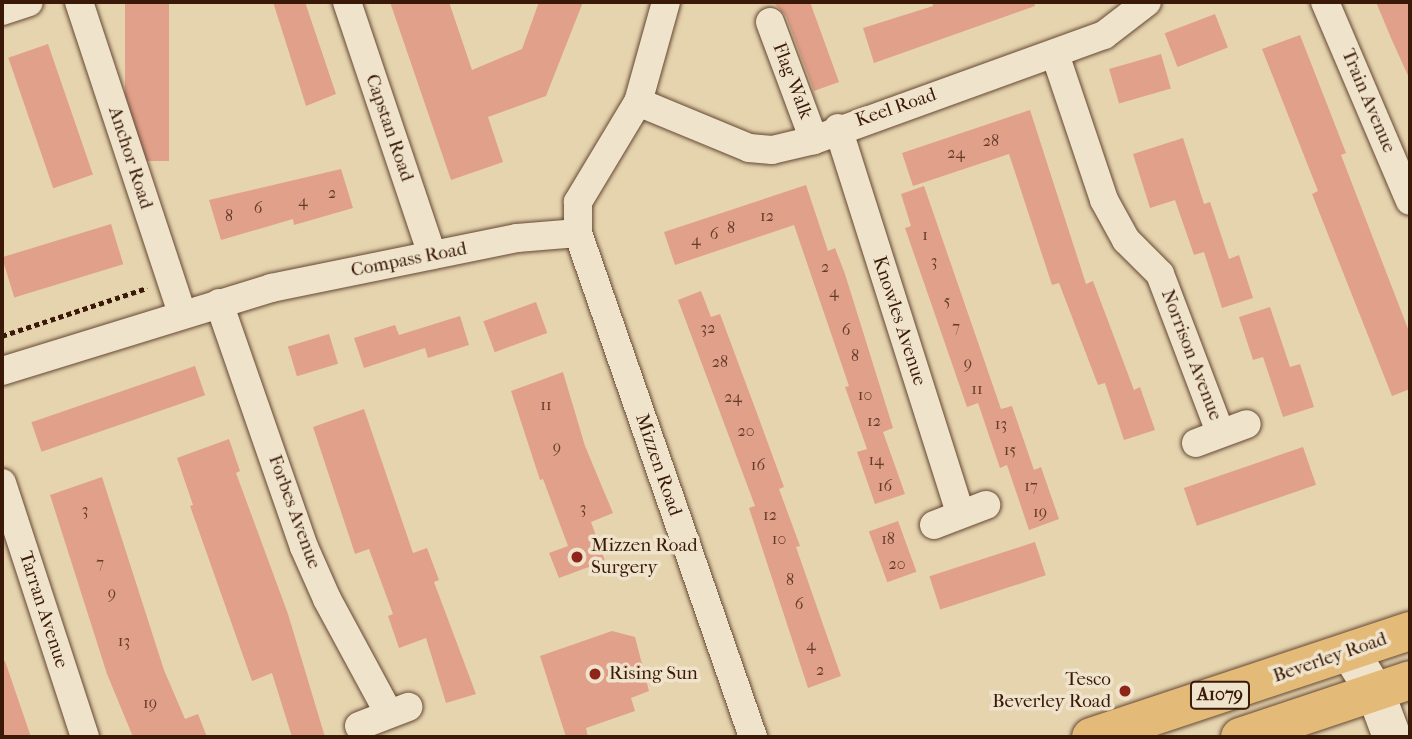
<!DOCTYPE html>
<style>
body{margin:0}
#map{position:relative;width:1412px;height:739px;overflow:hidden;background:#e6d4af;font-family:"IM FELL French Canon",serif}
div>[style]{position:absolute}
[style*='--x']{left:calc(var(--x)*1px);top:calc(var(--y)*1px);width:calc(var(--w)*1px);rotate:calc(var(--a)*1deg)}
.building>*{inset:0;background:#e1a08a;transform-origin:0 0}
.path>*{height:4.5px;margin-top:-2.25px;transform-origin:0;background:repeating-linear-gradient(90deg,#3a1909 0 5px,transparent 0 8.5px)}
.roads{filter:drop-shadow(0 0 2px #654832) drop-shadow(0 0 2px #654832)}
.street>*{height:28px;margin:-14px;padding:0 14px;transform-origin:14px;border-radius:14px;background:#efe3cb}
.secondary>*{height:38px;margin:-19px;padding:0 19px;transform-origin:19px;border-radius:19px;background:#efe3cb}
.primary>*{height:38px;margin:-19px;padding:0 19px;transform-origin:19px;border-radius:19px;background:#e3ba78}
.dots>*{width:19px;height:19px;translate:-50% -50%;box-sizing:border-box;border:4px solid #efe3cb;border-radius:50%}
span{translate:-50% -50%;white-space:nowrap;text-align:center;line-height:1.15;-webkit-text-stroke:7px #efe3cb;paint-order:stroke}
.number-label{font-size:16px;color:#643b29}
.number-label span{-webkit-text-stroke-width:0}
.shield-label span{padding:2px 5px;background:#efe3cb;border:2px solid;border-radius:5px;-webkit-text-stroke-width:0}
.shield-label{font-size:18px;color:#3a1909;font-weight:700}
.street-label{font-size:19px;color:#3a1909}
.poi-label{font-size:19px;color:#3a1909}
.left{translate:0 -50%;text-align:left}
.right{translate:-100% -50%;text-align:right}
.frame{position:absolute;inset:0;border:4px solid #3a1909;pointer-events:none}
</style>
<div id="map">
<div class="building">
<i style="left:125px;top:2px;width:44px;height:159px"></i>
<i style="clip-path:polygon(273px 2px,305px 2px,336px 94px,306px 106px)"></i>
<i style="clip-path:polygon(390px 2px,449px 2px,472px 70px,522px 49px,539px 2px,583px 2px,546px 96px,488px 117px,503px 162px,451px 180px)"></i>
<i style="clip-path:polygon(773px 2px,810px 2px,839px 82px,814px 91px,786px 16px)"></i>
<i style="clip-path:polygon(932px 2px,1034px 2px,1035px 6px,874px 63px,863px 28px,933px 6px)"></i>
<i style="clip-path:polygon(1376px 2px,1410px 2px,1410px 80px,1391px 38px)"></i>
<i style="left:1215px;top:14px;width:36px;height:54px;rotate:69deg"></i>
<i style="clip-path:polygon(1300px 35px,1346px 153px,1341px 155px,1410px 334px,1410px 389px,1392px 396px,1312px 194px,1318px 191px,1262px 49px)"></i>
<i style="left:48px;top:44px;width:138px;height:42px;rotate:71deg"></i>
<i style="left:1161px;top:54px;width:36px;height:54px;rotate:74deg"></i>
<i style="clip-path:polygon(1030px 110px,1086px 284px,1093px 281px,1134px 390px,1140px 387px,1155px 430px,1124px 440px,1105px 383px,1098px 385px,1059px 283px,1052px 285px,1009px 154px,913px 186px,902px 153px)"></i>
<i style="clip-path:polygon(1183px 138px,1204px 204px,1210px 202px,1229px 259px,1239px 255px,1253px 298px,1222px 308px,1204px 252px,1194px 255px,1175px 200px,1150px 208px,1133px 154px)"></i>
<i style="clip-path:polygon(341px 169px,353px 208px,294px 225px,293px 219px,221px 240px,209px 200px)"></i>
<i style="clip-path:polygon(806px 185px,828px 251px,835px 248px,845px 274px,893px 428px,883px 432px,905px 494px,875px 504px,857px 452px,867px 449px,845px 387px,849px 386px,794px 225px,675px 265px,664px 232px)"></i>
<i style="clip-path:polygon(924px 186px,1001px 409px,1012px 406px,1034px 470px,1041px 467px,1059px 519px,1029px 530px,1007px 465px,1000px 468px,978px 403px,967px 407px,905px 228px,911px 226px,901px 194px)"></i>
<i style="left:111px;top:224px;width:42px;height:114px;rotate:73deg"></i>
<i style="clip-path:polygon(701px 291px,711px 317px,720px 314px,758px 416px,784px 487px,779px 489px,800px 546px,796px 547px,841px 676px,808px 688px,749px 508px,755px 506px,678px 300px)"></i>
<i style="left:536px;top:302px;width:33px;height:56px;rotate:70deg"></i>
<i style="clip-path:polygon(1270px 307px,1290px 367px,1300px 364px,1314px 407px,1283px 417px,1263px 357px,1253px 360px,1239px 317px)"></i>
<i style="clip-path:polygon(460px 316px,469px 345px,428px 358px,425px 348px,364px 368px,354px 338px,395px 325px,399px 335px)"></i>
<i style="left:329px;top:334px;width:31px;height:43px;rotate:73deg"></i>
<i style="left:195px;top:366px;width:31px;height:173px;rotate:71deg"></i>
<i style="clip-path:polygon(563px 372px,585px 446px,613px 513px,591px 522px,605px 561px,559px 578px,549px 553px,568px 546px,543px 479px,540px 480px,511px 391px)"></i>
<i style="clip-path:polygon(364px 409px,413px 553px,427px 548px,439px 580px,434px 582px,476px 694px,446px 703px,426px 638px,399px 648px,388px 616px,393px 614px,369px 549px,355px 554px,313px 427px)"></i>
<i style="clip-path:polygon(229px 439px,240px 471px,236px 473px,288px 614px,325px 737px,292px 737px,272px 673px,252px 681px,190px 506px,193px 505px,177px 458px)"></i>
<i style="left:1303px;top:447px;width:40px;height:126px;rotate:71deg"></i>
<i style="clip-path:polygon(102px 477px,164px 670px,185px 719px,198px 714px,207px 737px,133px 737px,107px 674px,50px 495px)"></i>
<i style="left:898px;top:521px;width:54px;height:31px;rotate:70deg"></i>
<i style="left:1035px;top:542px;width:35px;height:111px;rotate:72deg"></i>
<i style="clip-path:polygon(612px 631px,635px 637px,649px 691px,631px 698px,635px 711px,586px 728px,588px 737px,566px 737px,540px 656px)"></i>
<i style="clip-path:polygon(5px 661px,31px 737px,2px 737px,2px 662px)"></i>
</div>
<div class="path">
<i style="--x:2;--y:336;--w:153;--a:-18.3"></i>
</div>
<div class="roads">
<div class="street">
<i style="--x:79;--y:2;--w:328;--a:71.7"></i>
<i style="--x:347;--y:2;--w:267;--a:71.4"></i>
<i style="--x:666;--y:2;--w:104;--a:105.6"></i>
<i style="--x:638;--y:102;--w:117;--a:121"></i>
<i style="--x:578;--y:202;--w:31;--a:90"></i>
<i style="--x:578;--y:233;--w:534;--a:70.85"></i>
<i style="--x:1325;--y:2;--w:216;--a:66.9"></i>
<i style="--x:2;--y:11;--w:28;--a:-18"></i>
<i style="--x:770;--y:22;--w:126;--a:69.6"></i>
<i style="--x:1055;--y:54;--w:154;--a:71.4"></i>
<i style="--x:1104;--y:200;--w:46;--a:61.2"></i>
<i style="--x:1126;--y:240;--w:48;--a:45"></i>
<i style="--x:1160;--y:274;--w:169;--a:69.2"></i>
<i style="--x:638;--y:102;--w:120;--a:22.5"></i>
<i style="--x:749;--y:148;--w:23;--a:5"></i>
<i style="--x:772;--y:150;--w:43;--a:-13.4"></i>
<i style="--x:814;--y:140;--w:308;--a:-19.9"></i>
<i style="--x:1104;--y:35;--w:54;--a:-37.5"></i>
<i style="--x:838;--y:128;--w:404;--a:72.4"></i>
<i style="--x:219;--y:303;--w:258;--a:70.8"></i>
<i style="--x:304;--y:547;--w:57;--a:66.1"></i>
<i style="--x:327;--y:599;--w:128;--a:61.6"></i>
<i style="--x:2;--y:371;--w:282;--a:-17.1"></i>
<i style="--x:271;--y:288;--w:251;--a:-11.5"></i>
<i style="--x:517;--y:238;--w:61;--a:-4.7"></i>
<i style="--x:1196;--y:443;--w:54;--a:-20.4"></i>
<i style="--x:2;--y:483;--w:267;--a:71.9"></i>
<i style="--x:934;--y:525;--w:56;--a:-21"></i>
<i style="--x:359;--y:726;--w:53;--a:-21.2"></i>
</div>
<div class="secondary">
<i style="--x:1350;--y:652;--w:49;--a:58.2"></i>
<i style="--x:1376;--y:694;--w:46;--a:69.6"></i>
</div>
<div class="primary">
<i style="--x:1091;--y:737;--w:336;--a:-18.4"></i>
<i style="--x:1240;--y:737;--w:179;--a:-18.5"></i>
</div>
</div>
<div class="dots">
<i style="left:577px;top:557px;background:#8f2418"></i>
<i style="left:595px;top:674px;background:#8f2418"></i>
<i style="left:1125px;top:691px;background:#8f2418"></i>
</div>
<div class="number-label">
<span style="left:991px;top:141px">28</span>
<span style="left:956px;top:153px">24</span>
<span style="left:332px;top:193px">2</span>
<span style="left:303px;top:201px">4</span>
<span style="left:258px;top:208px">6</span>
<span style="left:229px;top:216px">8</span>
<span style="left:767px;top:216px">12</span>
<span style="left:731px;top:228px">8</span>
<span style="left:714px;top:234px">6</span>
<span style="left:925px;top:235px">1</span>
<span style="left:696px;top:240px">4</span>
<span style="left:934px;top:261px">3</span>
<span style="left:825px;top:267px">2</span>
<span style="left:834px;top:292px">4</span>
<span style="left:947px;top:301px">5</span>
<span style="left:956px;top:327px">7</span>
<span style="left:708px;top:328px">32</span>
<span style="left:846px;top:330px">6</span>
<span style="left:855px;top:356px">8</span>
<span style="left:720px;top:362px">28</span>
<span style="left:968px;top:363px">9</span>
<span style="left:977px;top:389px">11</span>
<span style="left:865px;top:395px">10</span>
<span style="left:733px;top:397px">24</span>
<span style="left:546px;top:405px">11</span>
<span style="left:874px;top:421px">12</span>
<span style="left:1001px;top:424px">13</span>
<span style="left:746px;top:431px">20</span>
<span style="left:557px;top:447px">9</span>
<span style="left:1010px;top:450px">15</span>
<span style="left:876px;top:460px">14</span>
<span style="left:758px;top:465px">16</span>
<span style="left:885px;top:486px">16</span>
<span style="left:1031px;top:486px">17</span>
<span style="left:583px;top:508px">3</span>
<span style="left:85px;top:510px">3</span>
<span style="left:1040px;top:512px">19</span>
<span style="left:770px;top:515px">12</span>
<span style="left:779px;top:539px">10</span>
<span style="left:888px;top:539px">18</span>
<span style="left:100px;top:563px">7</span>
<span style="left:897px;top:564px">20</span>
<span style="left:790px;top:580px">8</span>
<span style="left:112px;top:593px">9</span>
<span style="left:799px;top:604px">6</span>
<span style="left:124px;top:641px">13</span>
<span style="left:811px;top:645px">4</span>
<span style="left:820px;top:670px">2</span>
<span style="left:150px;top:703px">19</span>
</div>
<div class="shield-label">
<span style="left:1220px;top:695px">A1079</span>
</div>
<div class="street-label">
<span style="left:792px;top:81px;rotate:69deg">Flag Walk</span>
<span style="left:1368px;top:101px;rotate:67deg">Train Avenue</span>
<span style="left:896px;top:108px;rotate:-19deg">Keel Road</span>
<span style="left:389px;top:128px;rotate:71deg">Capstan Road</span>
<span style="left:130px;top:158px;rotate:72deg">Anchor Road</span>
<span style="left:409px;top:260px;rotate:-11deg">Compass Road</span>
<span style="left:899px;top:321px;rotate:72deg">Knowles Avenue</span>
<span style="left:1191px;top:355px;rotate:69deg">Norrison Avenue</span>
<span style="left:658px;top:465px;rotate:71deg">Mizzen Road</span>
<span style="left:294px;top:512px;rotate:70deg">Forbes Avenue</span>
<span style="left:43px;top:610px;rotate:72deg">Tarran Avenue</span>
<span style="left:1330px;top:658px;rotate:-19deg">Beverley Road</span>
</div>
<div class="poi-label">
<span class="left" style="left:591px;top:557px">Mizzen Road<br>Surgery</span>
<span class="left" style="left:609px;top:674px">Rising Sun</span>
<span class="right" style="left:1111px;top:691px">Tesco<br>Beverley Road</span>
</div>
<div class="frame"></div>
</div>
